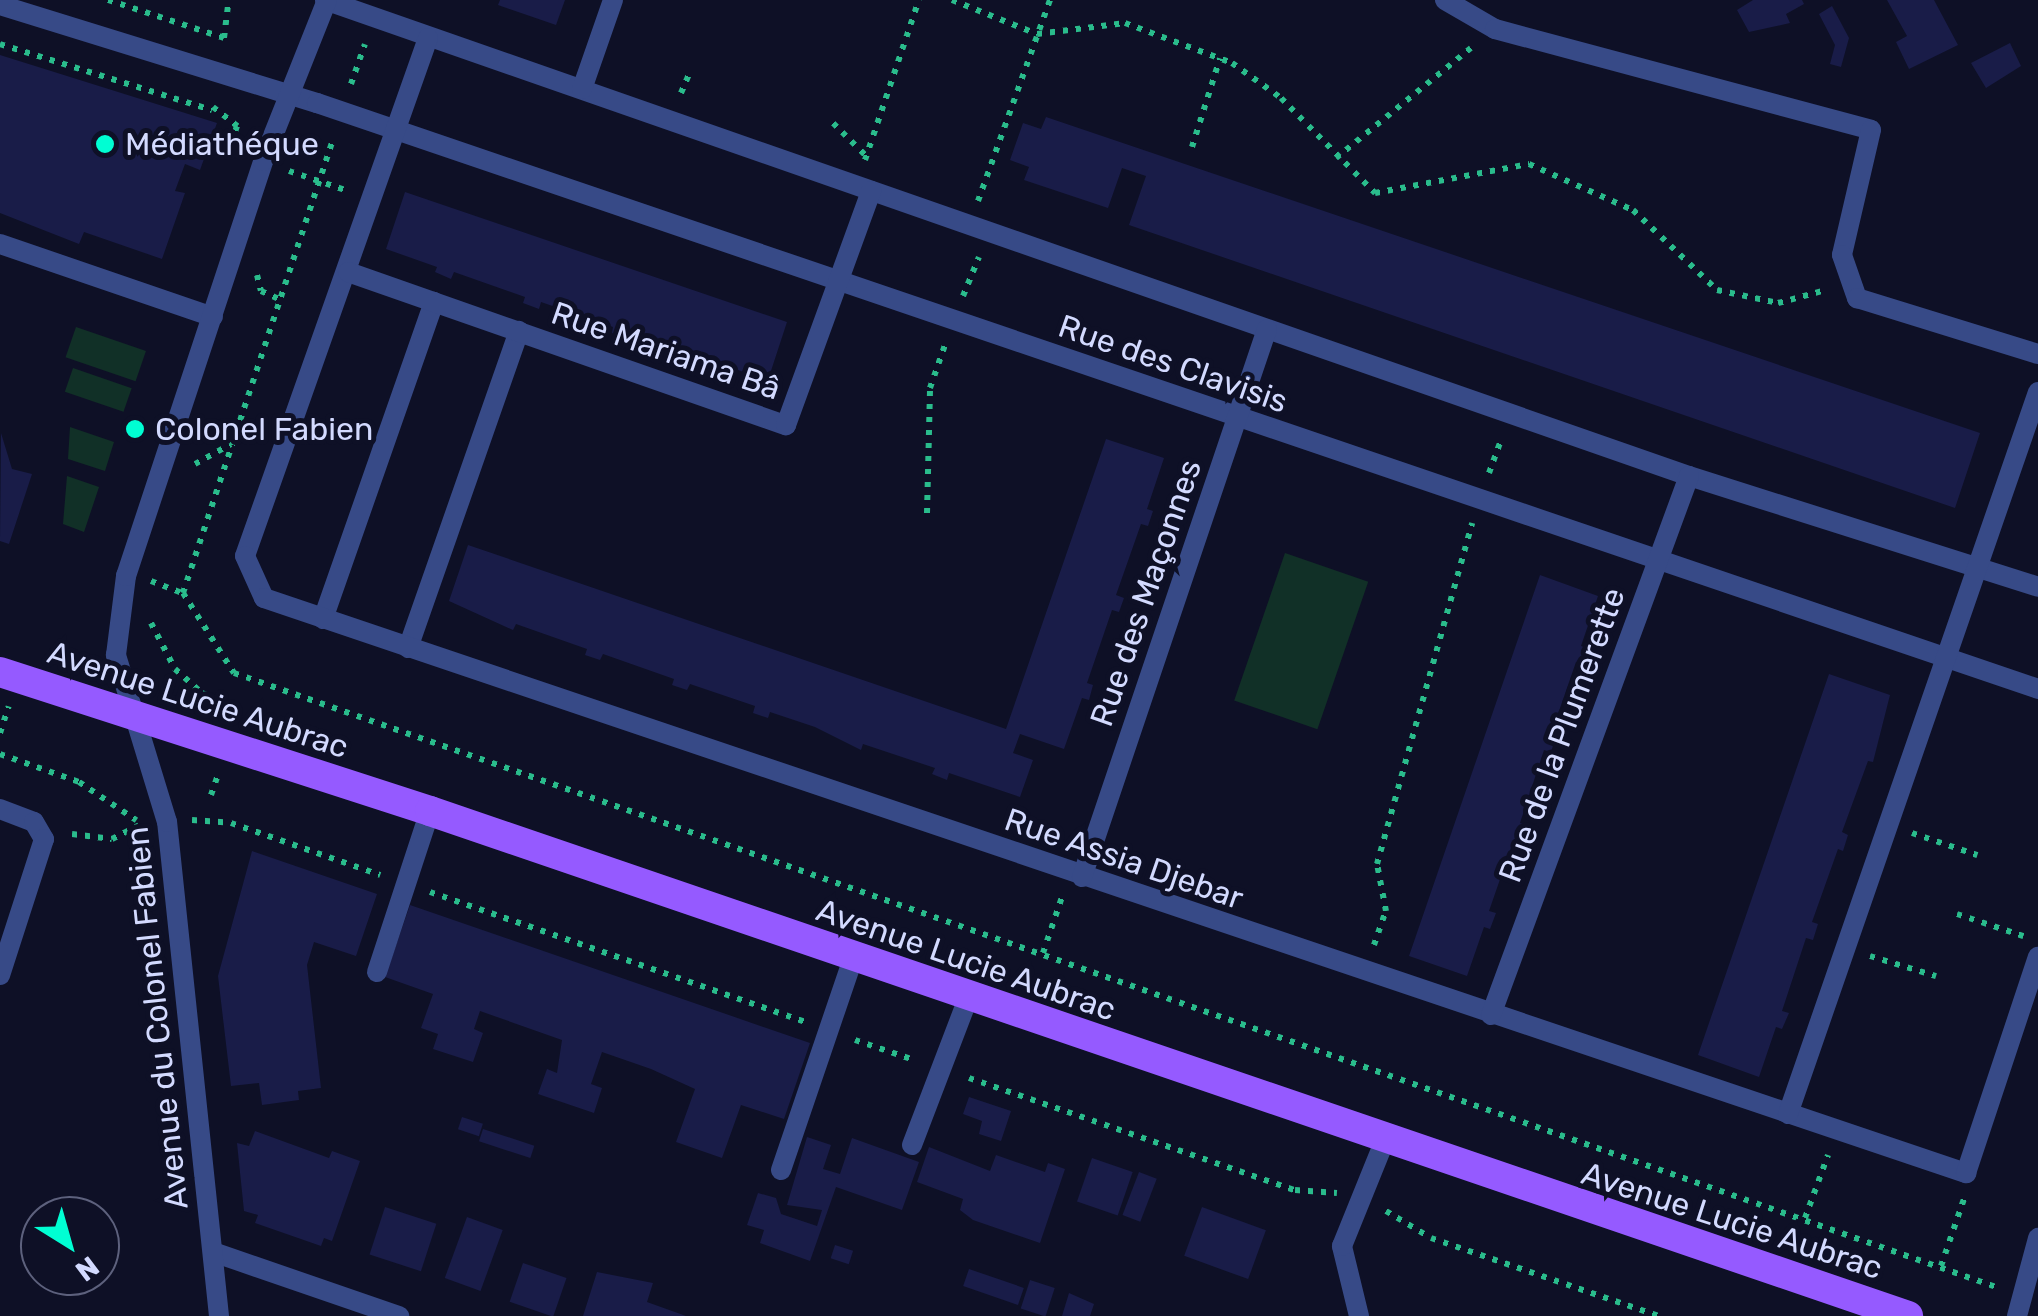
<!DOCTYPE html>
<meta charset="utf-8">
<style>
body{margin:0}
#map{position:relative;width:2038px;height:1316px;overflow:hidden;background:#0e1026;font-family:Rubik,sans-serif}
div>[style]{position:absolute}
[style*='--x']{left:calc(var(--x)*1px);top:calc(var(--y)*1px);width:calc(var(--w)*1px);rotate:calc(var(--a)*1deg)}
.green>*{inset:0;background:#113027;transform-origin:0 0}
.building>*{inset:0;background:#191c48;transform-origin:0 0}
.path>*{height:6px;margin-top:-3px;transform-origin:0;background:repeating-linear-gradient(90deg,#2abc8c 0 5px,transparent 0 13px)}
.lane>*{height:20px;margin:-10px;padding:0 10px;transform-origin:10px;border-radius:10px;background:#374a87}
.street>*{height:20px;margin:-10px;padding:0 10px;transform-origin:10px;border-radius:10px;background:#374a87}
.primary>*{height:30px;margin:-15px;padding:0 15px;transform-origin:15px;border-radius:15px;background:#955aff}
.dots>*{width:28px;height:28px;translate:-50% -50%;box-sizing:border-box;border:5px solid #0e1026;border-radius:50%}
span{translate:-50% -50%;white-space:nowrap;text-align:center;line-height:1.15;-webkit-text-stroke:10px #0e1026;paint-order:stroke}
.poi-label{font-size:32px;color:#d3daff}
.left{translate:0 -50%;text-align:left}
.street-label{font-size:32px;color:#d3daff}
.north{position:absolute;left:20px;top:1196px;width:100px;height:100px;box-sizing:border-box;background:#0e1026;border:2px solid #5d617d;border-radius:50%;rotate:143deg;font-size:28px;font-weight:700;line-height:40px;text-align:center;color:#d3daff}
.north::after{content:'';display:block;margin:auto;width:35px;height:45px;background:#00fed3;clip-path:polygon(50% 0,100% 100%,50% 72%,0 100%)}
</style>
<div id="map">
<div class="green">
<i style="left:76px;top:327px;width:74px;height:32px;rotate:19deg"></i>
<i style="left:73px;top:368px;width:62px;height:25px;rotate:19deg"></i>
<i style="clip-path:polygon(70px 427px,114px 442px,105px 471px,68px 459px)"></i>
<i style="clip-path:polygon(67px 476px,99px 487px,84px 532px,63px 524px)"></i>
<i style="left:1285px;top:553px;width:88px;height:156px;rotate:19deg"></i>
</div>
<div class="building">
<i style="clip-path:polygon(500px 0,565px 0,556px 25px,498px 5px)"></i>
<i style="clip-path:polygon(1753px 0,1802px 0,1804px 4px,1786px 14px,1790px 23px,1749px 32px,1737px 10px)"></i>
<i style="clip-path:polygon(1887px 0,1934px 0,1958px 45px,1909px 69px,1896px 42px,1907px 36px)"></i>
<i style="clip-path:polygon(1832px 6px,1849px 38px,1841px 67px,1830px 64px,1835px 45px,1819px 14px)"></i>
<i style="clip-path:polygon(2010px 43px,2021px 66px,1986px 88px,1971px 63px)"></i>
<i style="clip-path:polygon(0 55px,217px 123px,200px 170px,185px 164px,175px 191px,185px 193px,162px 259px,84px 232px,79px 244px,0 213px)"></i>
<i style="clip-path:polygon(1046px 117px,1980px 433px,1955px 508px,1129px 225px,1146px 176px,1122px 168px,1108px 208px,1024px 180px,1029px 167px,1010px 160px,1023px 123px,1041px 129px)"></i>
<i style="clip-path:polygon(405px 192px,787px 322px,768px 380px,717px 363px,714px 369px,699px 364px,701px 358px,631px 333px,627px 339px,612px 333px,613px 327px,541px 302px,539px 309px,523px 303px,525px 297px,454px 272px,451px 279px,435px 272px,437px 267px,386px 249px)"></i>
<i style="clip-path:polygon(1px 433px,12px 469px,32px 474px,9px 544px,0 541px)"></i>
<i style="clip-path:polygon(1106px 439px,1164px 458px,1147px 509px,1153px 511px,1148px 526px,1141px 524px,1116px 595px,1124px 598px,1119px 612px,1112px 610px,1087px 683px,1093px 685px,1089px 700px,1082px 698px,1064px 749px,1020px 734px,1013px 753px,1033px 760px,1020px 797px,949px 773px,947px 780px,932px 774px,935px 768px,863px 744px,861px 750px,815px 727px,770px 712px,768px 718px,753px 713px,755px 706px,690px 684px,687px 690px,672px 685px,674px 679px,603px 654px,600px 660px,585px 655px,587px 649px,516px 624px,513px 630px,449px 601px,468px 545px,1006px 729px)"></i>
<i style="clip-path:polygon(1540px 575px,1598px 596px,1581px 646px,1587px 648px,1581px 664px,1576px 662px,1551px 734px,1556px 736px,1551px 752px,1544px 750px,1520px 823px,1527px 825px,1521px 841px,1514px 839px,1489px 911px,1496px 913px,1490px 929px,1484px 927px,1467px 976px,1409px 956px)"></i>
<i style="clip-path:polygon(1829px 674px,1890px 695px,1873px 762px,1868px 761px,1842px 832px,1848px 835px,1843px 851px,1838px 849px,1812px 922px,1818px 924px,1813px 940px,1806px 938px,1782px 1011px,1789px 1013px,1782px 1029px,1776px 1027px,1759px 1077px,1698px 1055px)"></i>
<i style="clip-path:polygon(252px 851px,377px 894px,356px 956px,314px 942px,307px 965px,321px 1088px,298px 1091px,299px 1100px,262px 1105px,259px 1083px,231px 1086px,218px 976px)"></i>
<i style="clip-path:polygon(410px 905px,810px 1043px,784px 1119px,741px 1105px,722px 1158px,676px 1142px,695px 1089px,651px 1069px,602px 1052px,591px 1084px,602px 1088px,594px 1113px,538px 1094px,547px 1069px,557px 1073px,562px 1040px,480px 1011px,474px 1029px,483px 1033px,473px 1062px,433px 1049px,438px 1034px,421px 1028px,433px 994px,385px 977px)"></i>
<i style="clip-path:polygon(969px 1097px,1011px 1111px,1001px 1141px,979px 1134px,982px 1121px,963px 1114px)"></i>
<i style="left:462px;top:1117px;width:22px;height:13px;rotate:18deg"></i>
<i style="left:483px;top:1129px;width:54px;height:13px;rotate:18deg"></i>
<i style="clip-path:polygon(255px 1131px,329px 1158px,332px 1151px,360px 1161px,332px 1241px,324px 1238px,321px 1246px,255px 1223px,258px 1215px,244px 1211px,237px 1143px,249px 1146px)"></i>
<i style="clip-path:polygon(807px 1137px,831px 1145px,823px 1169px,840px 1174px,852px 1138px,919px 1162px,902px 1210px,836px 1187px,810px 1261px,760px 1243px,764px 1230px,747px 1225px,758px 1193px,776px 1198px,781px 1214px,817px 1226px,822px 1210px,787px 1205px)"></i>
<i style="clip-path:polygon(929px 1147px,990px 1171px,996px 1155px,1045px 1172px,1048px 1163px,1065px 1169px,1040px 1243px,973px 1220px,960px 1210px,963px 1199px,917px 1182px)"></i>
<i style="left:1092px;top:1158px;width:43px;height:46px;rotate:19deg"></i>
<i style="left:1139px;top:1172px;width:19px;height:46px;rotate:21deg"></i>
<i style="left:385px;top:1207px;width:54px;height:50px;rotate:18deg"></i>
<i style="left:1202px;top:1207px;width:68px;height:52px;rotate:20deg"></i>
<i style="left:467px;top:1217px;width:38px;height:65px;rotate:20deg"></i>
<i style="left:835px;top:1245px;width:19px;height:14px;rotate:18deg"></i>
<i style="left:523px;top:1263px;width:46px;height:41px;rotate:19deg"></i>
<i style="left:969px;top:1269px;width:58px;height:18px;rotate:19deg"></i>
<i style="clip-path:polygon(597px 1272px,653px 1283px,647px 1302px,686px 1316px,583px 1316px)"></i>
<i style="left:1030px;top:1280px;width:26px;height:30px;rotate:18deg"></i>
<i style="clip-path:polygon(1069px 1293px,1094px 1304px,1090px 1316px,1062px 1316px)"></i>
</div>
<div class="path">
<i style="--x:108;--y:0;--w:122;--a:18.1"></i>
<i style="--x:952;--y:0;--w:92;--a:21.8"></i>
<i style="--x:1037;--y:34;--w:89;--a:-7.1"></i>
<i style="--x:1125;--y:23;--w:114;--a:20.5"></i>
<i style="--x:1232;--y:63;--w:60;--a:35.5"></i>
<i style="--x:1281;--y:98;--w:134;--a:45.3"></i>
<i style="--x:1375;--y:193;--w:157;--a:-10.7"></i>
<i style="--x:1529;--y:164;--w:114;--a:23.9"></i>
<i style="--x:1633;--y:210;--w:116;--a:43.6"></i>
<i style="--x:1717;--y:290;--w:62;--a:12"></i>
<i style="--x:1778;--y:303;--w:50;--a:-15.2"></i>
<i style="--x:224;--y:38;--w:38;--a:-83"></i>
<i style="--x:0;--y:44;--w:222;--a:17.3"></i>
<i style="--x:351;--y:84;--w:42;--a:-70.7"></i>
<i style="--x:681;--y:93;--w:23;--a:-67"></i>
<i style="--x:213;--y:107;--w:31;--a:38"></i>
<i style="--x:237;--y:126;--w:28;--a:109"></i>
<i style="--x:228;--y:152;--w:7;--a:16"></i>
<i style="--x:833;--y:123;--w:47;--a:45"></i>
<i style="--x:1192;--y:147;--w:93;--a:-72.5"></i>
<i style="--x:1336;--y:158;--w:174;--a:-39.2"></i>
<i style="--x:865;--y:160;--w:169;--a:-71.4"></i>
<i style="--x:289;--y:171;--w:62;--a:18.7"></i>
<i style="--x:978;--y:201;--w:214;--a:-70.3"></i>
<i style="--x:257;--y:275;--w:16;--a:76"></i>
<i style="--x:261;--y:291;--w:22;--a:24"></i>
<i style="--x:963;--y:296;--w:42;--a:-67.7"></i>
<i style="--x:195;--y:464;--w:41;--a:-29.1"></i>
<i style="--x:1489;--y:473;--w:37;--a:-70"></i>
<i style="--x:927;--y:513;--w:125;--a:-88.6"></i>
<i style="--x:930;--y:388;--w:46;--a:-70.8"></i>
<i style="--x:151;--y:581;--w:34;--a:21"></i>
<i style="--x:183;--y:593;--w:95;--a:57.5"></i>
<i style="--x:234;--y:673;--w:1869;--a:19.21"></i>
<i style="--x:183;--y:593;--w:478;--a:-71.7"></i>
<i style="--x:151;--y:623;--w:52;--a:62.4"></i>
<i style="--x:175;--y:669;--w:36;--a:42"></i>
<i style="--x:202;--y:693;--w:40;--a:25"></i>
<i style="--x:0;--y:733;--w:28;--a:-72"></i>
<i style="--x:0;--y:754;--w:84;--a:19.5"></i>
<i style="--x:79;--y:782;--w:69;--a:33.7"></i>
<i style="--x:211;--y:795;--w:21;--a:-71"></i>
<i style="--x:192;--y:820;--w:39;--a:4"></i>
<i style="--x:231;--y:823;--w:158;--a:19.2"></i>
<i style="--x:1912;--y:833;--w:69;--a:18.7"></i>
<i style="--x:72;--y:834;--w:40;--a:7.1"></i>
<i style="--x:112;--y:839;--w:30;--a:-27"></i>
<i style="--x:430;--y:892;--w:397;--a:19.1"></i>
<i style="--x:1957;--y:914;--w:70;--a:18.4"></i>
<i style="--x:1374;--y:945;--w:36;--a:-71"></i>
<i style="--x:1386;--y:911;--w:48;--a:-100.8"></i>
<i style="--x:1377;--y:864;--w:354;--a:-74.4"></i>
<i style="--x:1043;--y:953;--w:59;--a:-71.3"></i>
<i style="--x:1870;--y:956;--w:69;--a:16.9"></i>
<i style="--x:855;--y:1040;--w:62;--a:18.7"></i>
<i style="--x:969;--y:1078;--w:345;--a:19"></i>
<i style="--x:1295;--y:1190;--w:42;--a:4.1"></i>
<i style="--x:1386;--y:1211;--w:52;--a:31"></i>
<i style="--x:1431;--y:1238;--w:241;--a:18.9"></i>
<i style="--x:1805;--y:1218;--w:67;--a:-69.9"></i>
<i style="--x:1941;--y:1266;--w:71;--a:-71.1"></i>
</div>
<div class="lane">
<i style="--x:323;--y:619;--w:336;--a:-70.7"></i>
<i style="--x:408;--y:648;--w:336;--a:-70.7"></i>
<i style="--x:377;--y:972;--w:169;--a:-71.8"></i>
<i style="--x:912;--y:1145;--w:157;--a:-69.1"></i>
<i style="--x:781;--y:1170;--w:224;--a:-71.2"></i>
<i style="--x:2017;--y:1316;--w:81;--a:-74.9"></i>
</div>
<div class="street">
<i style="--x:325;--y:0;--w:1445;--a:19.24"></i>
<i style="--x:1689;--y:476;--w:366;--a:17.6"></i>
<i style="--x:1445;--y:0;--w:58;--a:30.1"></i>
<i style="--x:1495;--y:29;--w:389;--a:15"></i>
<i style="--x:1871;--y:130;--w:128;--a:103.1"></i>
<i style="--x:1842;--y:255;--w:46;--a:70.8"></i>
<i style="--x:1857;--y:298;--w:189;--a:17.2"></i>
<i style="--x:0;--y:5;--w:332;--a:17.2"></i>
<i style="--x:317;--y:103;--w:1818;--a:18.8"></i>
<i style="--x:428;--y:38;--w:549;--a:109.46"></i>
<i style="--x:245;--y:556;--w:46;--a:65.7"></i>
<i style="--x:264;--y:598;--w:1797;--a:18.67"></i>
<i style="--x:1966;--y:1173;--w:228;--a:-71.6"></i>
<i style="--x:582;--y:89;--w:94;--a:-70.8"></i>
<i style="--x:0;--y:244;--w:225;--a:18.9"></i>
<i style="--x:348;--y:272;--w:464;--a:19.3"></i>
<i style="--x:786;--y:425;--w:249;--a:-70"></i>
<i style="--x:0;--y:809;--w:36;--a:21"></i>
<i style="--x:34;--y:822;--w:20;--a:60"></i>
<i style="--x:44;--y:839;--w:143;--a:107.9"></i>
<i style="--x:1082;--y:877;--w:578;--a:-71.35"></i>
<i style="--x:1491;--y:1015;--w:574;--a:-69.83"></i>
<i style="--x:1788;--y:1114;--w:764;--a:-70.9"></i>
<i style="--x:213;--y:1252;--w:197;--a:19"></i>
<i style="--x:219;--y:1316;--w:497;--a:-96"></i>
<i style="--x:167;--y:822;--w:175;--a:-107"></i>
<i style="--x:116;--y:655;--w:80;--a:-82.8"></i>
<i style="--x:126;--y:576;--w:437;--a:-71.7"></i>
<i style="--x:263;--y:161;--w:173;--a:-68.3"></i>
<i style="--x:1359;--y:1316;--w:72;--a:-103.7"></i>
<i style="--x:1342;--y:1246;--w:112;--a:-68"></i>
</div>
<div class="primary">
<i style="--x:0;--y:672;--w:452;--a:17.9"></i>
<i style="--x:430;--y:811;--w:1562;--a:18.86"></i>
</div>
<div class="dots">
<i style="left:105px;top:144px;background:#00fed3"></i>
<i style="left:135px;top:429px;background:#00fed3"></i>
</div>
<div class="poi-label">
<span class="left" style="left:125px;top:144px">Médiathéque</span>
<span class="left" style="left:155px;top:429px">Colonel Fabien</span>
</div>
<div class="street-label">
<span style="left:666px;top:351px;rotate:19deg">Rue Mariama Bâ</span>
<span style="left:1173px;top:364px;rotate:19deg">Rue des Clavisis</span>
<span style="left:1146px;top:593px;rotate:-71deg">Rue des Maçonnes</span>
<span style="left:198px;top:700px;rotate:18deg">Avenue Lucie Aubrac</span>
<span style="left:1562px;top:735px;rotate:-70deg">Rue de la Plumerette</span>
<span style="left:1124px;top:859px;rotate:19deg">Rue Assia Djebar</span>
<span style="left:966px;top:960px;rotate:19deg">Avenue Lucie Aubrac</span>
<span style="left:157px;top:1018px;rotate:-96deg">Avenue du Colonel Fabien</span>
<span style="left:1732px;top:1221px;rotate:18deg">Avenue Lucie Aubrac</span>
</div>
<div class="north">N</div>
</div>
